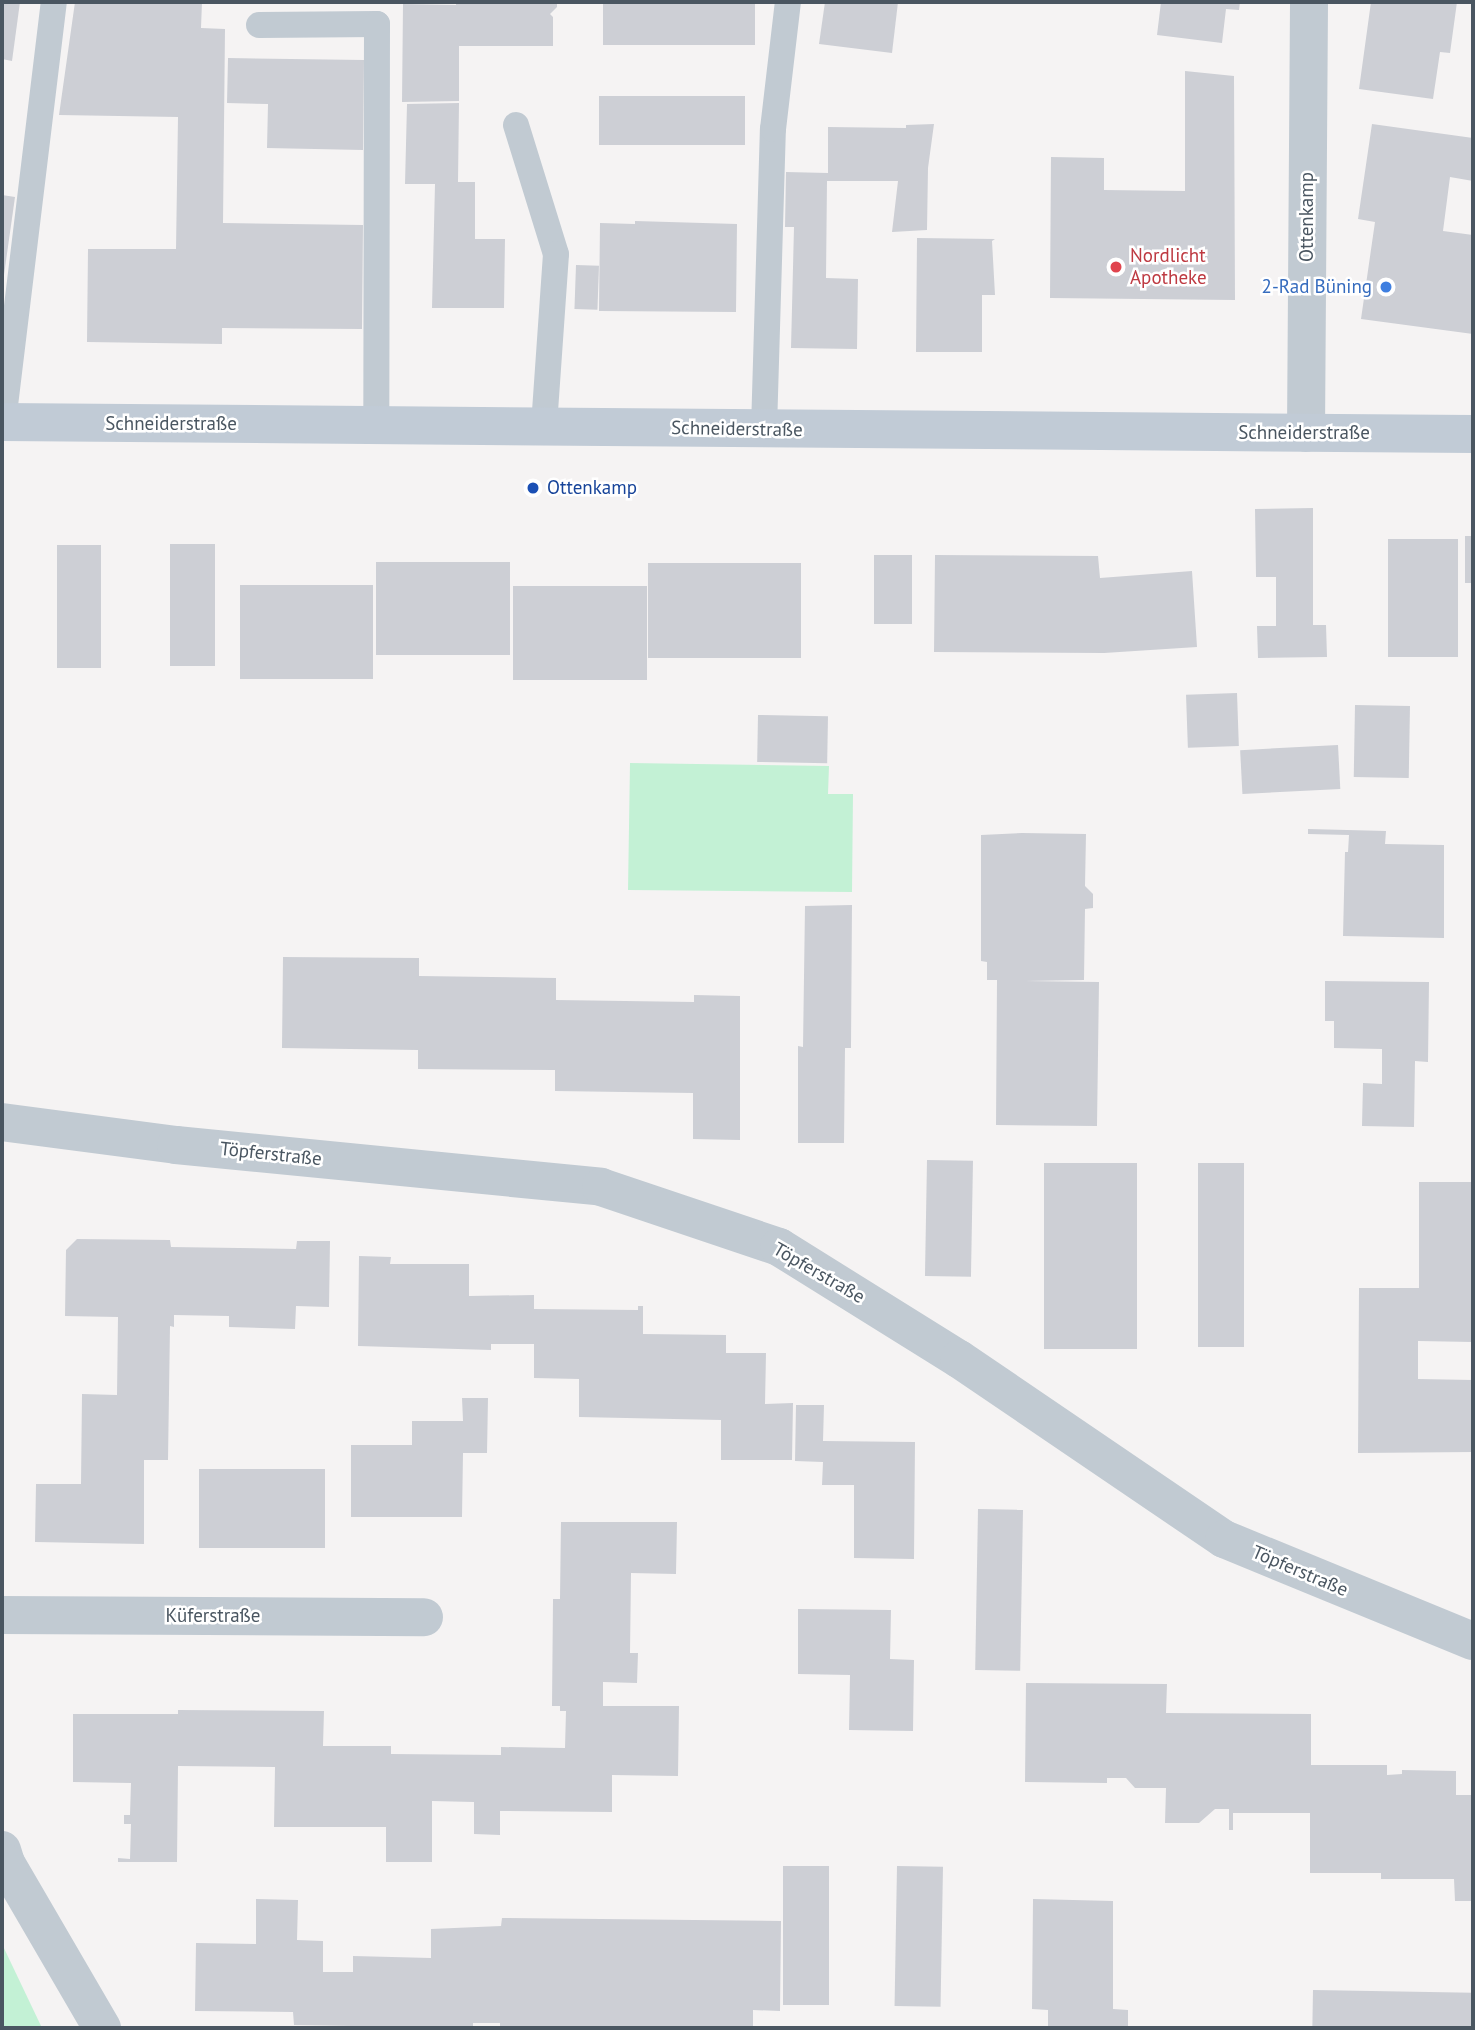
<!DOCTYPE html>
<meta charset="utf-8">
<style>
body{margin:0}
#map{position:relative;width:1475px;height:2030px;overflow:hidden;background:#f5f3f3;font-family:"PT Sans",sans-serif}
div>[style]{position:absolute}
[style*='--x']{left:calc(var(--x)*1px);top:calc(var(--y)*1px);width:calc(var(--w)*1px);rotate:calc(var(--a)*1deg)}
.green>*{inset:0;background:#c3f1d5}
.building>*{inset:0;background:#cdcfd5;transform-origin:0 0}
.lane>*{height:26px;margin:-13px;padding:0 13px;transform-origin:13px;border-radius:13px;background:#c1cad2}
.street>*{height:38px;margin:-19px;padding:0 19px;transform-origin:19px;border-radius:19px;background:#c1cad2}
.secondary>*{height:38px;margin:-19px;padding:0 19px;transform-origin:19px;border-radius:19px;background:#c1cbd6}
.dots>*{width:19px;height:19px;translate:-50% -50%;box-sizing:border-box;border:4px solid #fff;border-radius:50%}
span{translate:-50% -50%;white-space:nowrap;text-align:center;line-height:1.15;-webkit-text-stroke:5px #fff;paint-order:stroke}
.street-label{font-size:19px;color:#4a5661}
.health-label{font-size:19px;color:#be3a42}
.left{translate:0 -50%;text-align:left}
.shop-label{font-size:19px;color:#366cbe}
.right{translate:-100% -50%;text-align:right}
.transit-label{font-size:19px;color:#164399}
.frame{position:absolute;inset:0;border:4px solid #4a5661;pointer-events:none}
</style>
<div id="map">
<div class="green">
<i style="clip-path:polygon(630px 763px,829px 766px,828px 794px,853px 794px,852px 892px,628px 890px)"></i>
<i style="clip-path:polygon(2px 1944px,42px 2028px,2px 2028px)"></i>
</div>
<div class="building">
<i style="clip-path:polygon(2px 2px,20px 2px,12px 61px,2px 59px)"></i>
<i style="clip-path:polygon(75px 2px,202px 2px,201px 28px,225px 29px,223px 223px,363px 225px,362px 329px,222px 328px,222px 344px,87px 342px,88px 249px,176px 249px,178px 117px,59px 115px)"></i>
<i style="clip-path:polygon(456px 2px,557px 2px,557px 7px,550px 14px,553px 17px,553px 46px,459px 46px,459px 101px,402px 102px,403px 4px,456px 5px)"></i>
<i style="left:603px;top:2px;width:152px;height:43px"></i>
<i style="clip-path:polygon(825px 2px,898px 2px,892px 53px,819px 44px)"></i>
<i style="clip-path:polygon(1161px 2px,1240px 2px,1239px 10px,1226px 9px,1222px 43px,1157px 35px)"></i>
<i style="clip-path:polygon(1371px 2px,1457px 2px,1450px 53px,1440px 52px,1433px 99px,1359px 89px)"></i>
<i style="clip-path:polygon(228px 58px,364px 60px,363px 150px,267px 148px,268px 104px,227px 103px)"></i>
<i style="clip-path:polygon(1185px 71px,1234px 76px,1235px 300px,1050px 298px,1051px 157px,1104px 158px,1104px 190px,1185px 191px)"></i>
<i style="left:599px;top:96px;width:146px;height:49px"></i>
<i style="clip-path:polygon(459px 103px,458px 182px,475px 182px,475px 239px,505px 239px,504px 308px,432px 308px,435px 184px,405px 184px,407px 104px)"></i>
<i style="clip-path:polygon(934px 124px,928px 168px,927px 230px,892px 232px,898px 181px,827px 181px,826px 278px,858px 279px,857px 349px,791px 348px,794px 227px,785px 227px,786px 172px,828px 173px,828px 127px,906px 128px,906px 125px)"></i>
<i style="clip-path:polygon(1372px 124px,1473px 138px,1473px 181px,1450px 177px,1443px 231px,1473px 235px,1473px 334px,1361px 319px,1375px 222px,1358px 219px)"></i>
<i style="clip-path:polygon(2px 195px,15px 197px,3px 282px,2px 282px)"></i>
<i style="clip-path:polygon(635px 221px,737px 224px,736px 312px,599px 311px,600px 223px,635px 224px)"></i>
<i style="clip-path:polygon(917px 238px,995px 239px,992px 241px,995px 295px,982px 295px,982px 352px,916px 352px)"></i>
<i style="left:576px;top:265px;width:23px;height:44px;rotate:2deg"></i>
<i style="clip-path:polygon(1313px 508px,1313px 625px,1326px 625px,1327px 657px,1258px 658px,1257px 626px,1276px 626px,1276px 577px,1256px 577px,1255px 509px)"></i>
<i style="left:1465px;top:536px;width:8px;height:47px"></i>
<i style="left:1388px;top:539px;width:70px;height:118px"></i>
<i style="left:215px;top:544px;width:122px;height:45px;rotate:90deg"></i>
<i style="left:57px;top:545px;width:44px;height:123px"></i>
<i style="left:874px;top:555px;width:38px;height:69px"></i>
<i style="clip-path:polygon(935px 555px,1098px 556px,1100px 578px,1192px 571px,1197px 647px,1104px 653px,934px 652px)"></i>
<i style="left:376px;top:562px;width:134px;height:93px"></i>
<i style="left:648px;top:563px;width:153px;height:95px"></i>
<i style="left:240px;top:585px;width:133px;height:94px"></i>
<i style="left:513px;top:586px;width:134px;height:94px"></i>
<i style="left:1237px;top:693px;width:53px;height:51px;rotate:88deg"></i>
<i style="left:1355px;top:705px;width:55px;height:72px;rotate:1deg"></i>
<i style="left:758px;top:715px;width:70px;height:47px;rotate:1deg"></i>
<i style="left:1338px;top:745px;width:44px;height:98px;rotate:87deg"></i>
<i style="clip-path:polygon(1308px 829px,1386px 831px,1385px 844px,1444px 845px,1444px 938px,1343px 936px,1345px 852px,1348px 852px,1349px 835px,1308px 834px)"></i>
<i style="clip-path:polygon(1022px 833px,1086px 834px,1085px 886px,1093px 894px,1093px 908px,1085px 909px,1084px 980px,1025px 981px,1099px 982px,1097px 1126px,996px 1125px,997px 980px,987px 980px,987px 962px,981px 961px,981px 835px)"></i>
<i style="clip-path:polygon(852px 905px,851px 1048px,845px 1048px,844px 1143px,798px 1143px,798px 1046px,803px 1047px,805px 906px)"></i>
<i style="clip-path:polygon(283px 957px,419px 958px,419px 976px,556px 978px,556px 1000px,694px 1002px,694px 995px,740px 996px,740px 1140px,693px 1139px,693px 1093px,555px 1091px,555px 1070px,418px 1069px,418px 1050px,282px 1048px)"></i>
<i style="clip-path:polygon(1325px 981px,1429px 982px,1428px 1062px,1415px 1061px,1414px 1127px,1362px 1126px,1363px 1083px,1382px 1084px,1382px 1049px,1334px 1048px,1334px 1021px,1325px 1021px)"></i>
<i style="left:927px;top:1160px;width:46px;height:116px;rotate:1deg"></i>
<i style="left:1044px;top:1163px;width:93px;height:186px"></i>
<i style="left:1198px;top:1163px;width:46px;height:184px"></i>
<i style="clip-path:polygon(1419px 1182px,1473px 1182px,1473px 1342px,1418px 1341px,1418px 1379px,1473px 1380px,1473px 1452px,1358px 1453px,1359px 1288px,1419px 1288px)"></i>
<i style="clip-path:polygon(77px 1239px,170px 1240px,171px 1247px,296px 1249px,297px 1241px,330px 1241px,329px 1307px,296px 1306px,295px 1329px,229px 1327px,229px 1316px,174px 1315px,174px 1327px,170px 1326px,168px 1460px,144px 1460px,144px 1544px,35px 1542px,36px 1484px,81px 1484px,82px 1394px,117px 1395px,118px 1317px,65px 1316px,66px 1250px)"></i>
<i style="clip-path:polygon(359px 1256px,391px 1257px,390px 1264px,469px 1264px,469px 1296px,534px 1295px,534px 1309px,638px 1310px,638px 1306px,643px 1306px,643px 1334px,726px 1335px,726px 1353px,766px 1353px,765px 1404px,793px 1403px,792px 1460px,721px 1460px,721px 1420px,579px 1417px,579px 1379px,534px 1378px,534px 1344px,491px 1344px,491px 1350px,358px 1346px)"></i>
<i style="clip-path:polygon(462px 1398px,488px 1398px,487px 1453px,463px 1453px,462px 1517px,351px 1517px,351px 1445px,412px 1445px,412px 1421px,463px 1421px)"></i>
<i style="clip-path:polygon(796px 1405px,824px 1405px,823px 1441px,915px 1442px,914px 1559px,854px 1558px,854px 1485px,822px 1485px,823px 1462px,795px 1461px)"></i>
<i style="left:199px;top:1469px;width:126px;height:79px"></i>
<i style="left:978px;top:1509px;width:45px;height:161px;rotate:1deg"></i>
<i style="clip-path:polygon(561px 1522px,677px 1522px,676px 1574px,631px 1573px,630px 1653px,638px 1653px,637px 1683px,603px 1682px,603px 1706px,679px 1706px,678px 1776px,612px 1775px,612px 1812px,500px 1811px,500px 1835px,474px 1834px,474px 1802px,432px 1801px,432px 1862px,386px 1862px,386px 1827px,274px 1827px,275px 1767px,178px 1766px,177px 1862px,118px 1862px,118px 1858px,130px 1859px,131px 1824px,124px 1824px,124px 1815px,130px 1815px,131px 1783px,73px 1782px,73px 1714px,178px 1714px,178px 1710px,324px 1711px,323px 1746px,391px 1746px,391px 1754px,501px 1755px,501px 1747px,565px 1748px,566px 1711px,560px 1711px,560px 1706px,552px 1706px,553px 1599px,560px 1599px)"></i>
<i style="clip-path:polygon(798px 1609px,891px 1610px,890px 1659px,914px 1660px,913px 1731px,849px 1730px,850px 1675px,798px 1674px)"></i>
<i style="clip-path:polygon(1026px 1683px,1167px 1684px,1166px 1713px,1311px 1714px,1311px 1765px,1387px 1765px,1387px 1775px,1402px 1774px,1402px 1770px,1456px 1771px,1456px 1795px,1473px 1795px,1473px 1901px,1455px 1901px,1454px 1879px,1381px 1879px,1381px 1873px,1310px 1873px,1310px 1813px,1233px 1813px,1233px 1830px,1229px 1830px,1229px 1809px,1215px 1809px,1199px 1823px,1165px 1823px,1166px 1788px,1135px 1788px,1126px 1778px,1107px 1778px,1107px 1783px,1025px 1782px)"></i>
<i style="left:783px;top:1866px;width:46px;height:139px"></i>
<i style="left:897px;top:1866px;width:46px;height:140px;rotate:1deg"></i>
<i style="clip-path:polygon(256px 1899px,298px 1900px,297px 1940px,323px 1941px,323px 1972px,353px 1972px,353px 1956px,431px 1958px,431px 1929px,501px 1926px,502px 1918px,781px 1921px,780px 2011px,753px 2010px,753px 2028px,500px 2028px,500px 2023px,473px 2023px,473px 2028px,352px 2028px,352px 2026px,294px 2025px,293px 2012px,195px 2011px,196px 1943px,256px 1944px)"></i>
<i style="clip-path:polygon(1033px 1899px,1113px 1901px,1113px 2009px,1128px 2010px,1128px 2028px,1048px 2028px,1048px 2010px,1032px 2009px)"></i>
<i style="left:1313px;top:1990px;width:160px;height:38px;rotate:1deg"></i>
</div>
<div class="lane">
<i style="--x:259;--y:25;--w:118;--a:-0.5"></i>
<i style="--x:377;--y:24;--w:401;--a:90.1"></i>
<i style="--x:516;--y:125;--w:135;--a:72.8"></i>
<i style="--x:556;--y:254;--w:172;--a:94"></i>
<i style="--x:3;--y:422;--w:423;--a:-83.1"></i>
<i style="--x:764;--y:429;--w:300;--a:-88.3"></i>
<i style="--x:773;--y:129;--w:128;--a:-83.3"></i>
</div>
<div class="street">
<i style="--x:1306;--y:433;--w:431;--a:-89.6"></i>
<i style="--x:2;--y:1122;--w:176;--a:7.5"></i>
<i style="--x:176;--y:1145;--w:427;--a:5.6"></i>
<i style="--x:601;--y:1187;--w:188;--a:18.6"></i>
<i style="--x:779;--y:1247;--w:212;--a:31.9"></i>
<i style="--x:959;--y:1359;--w:320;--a:34.2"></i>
<i style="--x:1224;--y:1539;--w:269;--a:22.3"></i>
<i style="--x:2;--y:1615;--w:422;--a:0.3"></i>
<i style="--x:2;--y:1850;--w:14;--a:73"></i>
<i style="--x:6;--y:1863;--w:191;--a:59.8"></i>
</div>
<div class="secondary">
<i style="--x:2;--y:422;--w:1471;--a:0.47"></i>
</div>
<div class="dots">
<i style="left:1116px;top:267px;background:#e0444e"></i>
<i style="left:1386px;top:287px;background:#3f7fe0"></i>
<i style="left:533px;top:488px;background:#1a4fb4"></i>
</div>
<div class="street-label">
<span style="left:1307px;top:217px;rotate:-90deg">Ottenkamp</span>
<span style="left:171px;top:424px">Schneiderstraße</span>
<span style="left:737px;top:429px;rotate:1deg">Schneiderstraße</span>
<span style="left:1304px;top:433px">Schneiderstraße</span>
<span style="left:271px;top:1154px;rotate:6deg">Töpferstraße</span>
<span style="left:819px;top:1273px;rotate:30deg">Töpferstraße</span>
<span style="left:1300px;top:1571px;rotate:23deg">Töpferstraße</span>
<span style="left:213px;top:1616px">Küferstraße</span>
</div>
<div class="health-label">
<span class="left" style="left:1130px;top:267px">Nordlicht<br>Apotheke</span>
</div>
<div class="shop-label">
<span class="right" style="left:1372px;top:287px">2-Rad Büning</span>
</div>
<div class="transit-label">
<span class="left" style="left:547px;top:488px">Ottenkamp</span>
</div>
<div class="frame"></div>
</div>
